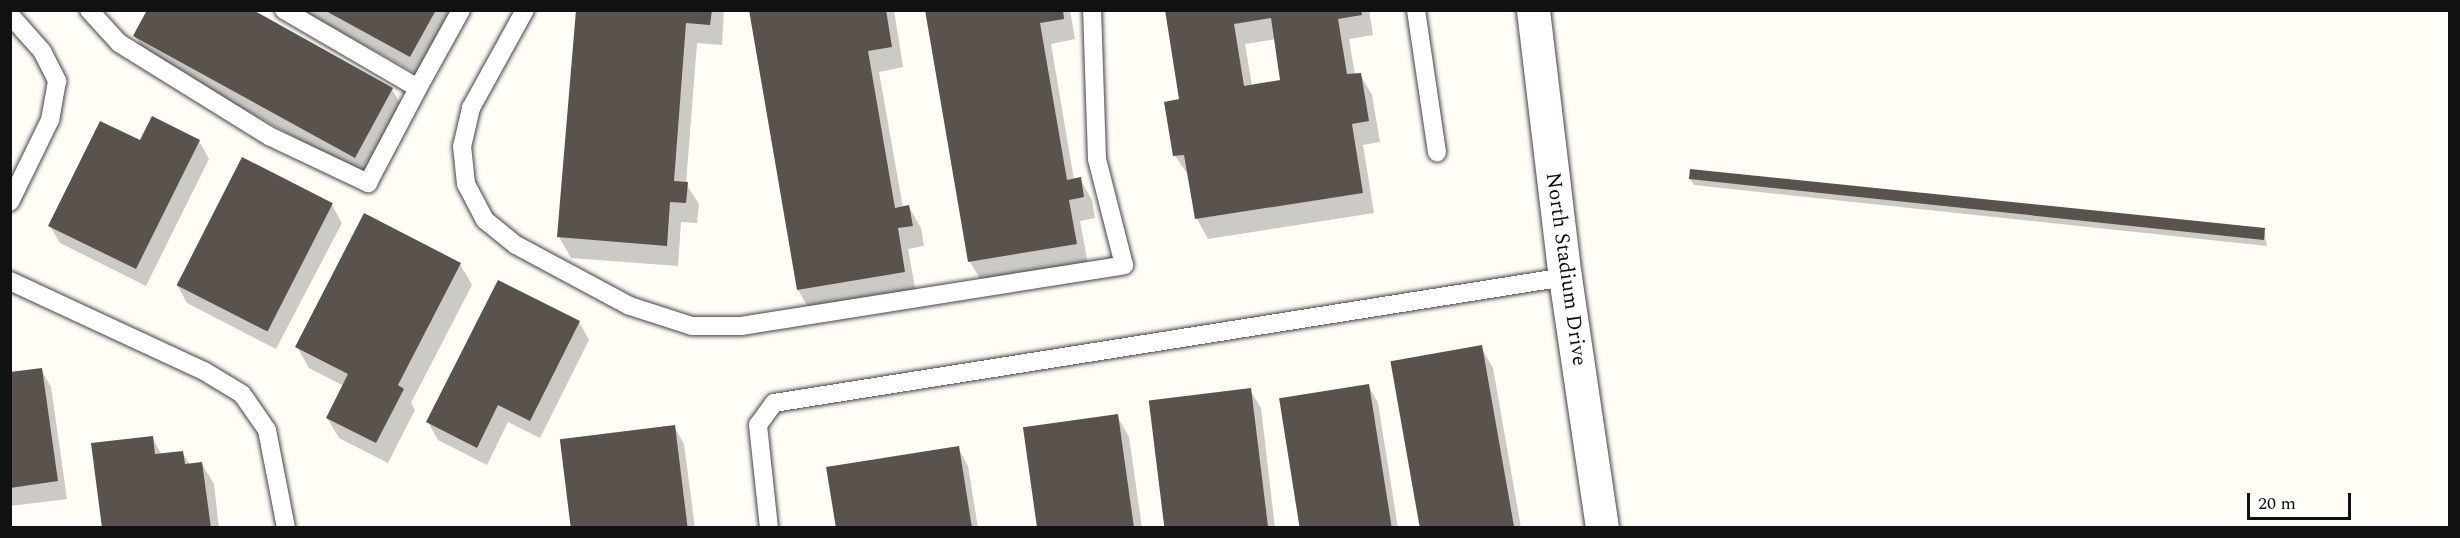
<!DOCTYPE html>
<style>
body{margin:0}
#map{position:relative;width:2460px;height:538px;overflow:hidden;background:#fffdf5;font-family:Spectral,serif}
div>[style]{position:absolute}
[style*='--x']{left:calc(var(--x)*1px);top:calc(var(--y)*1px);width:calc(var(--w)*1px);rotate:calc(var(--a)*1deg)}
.shadow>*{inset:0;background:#0003}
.building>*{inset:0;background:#5a524d;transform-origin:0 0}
.roads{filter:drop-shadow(0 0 2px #444) drop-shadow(0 0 2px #444)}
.service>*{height:18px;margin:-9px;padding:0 9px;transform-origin:9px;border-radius:9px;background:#fff}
.tertiary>*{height:33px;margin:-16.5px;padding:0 16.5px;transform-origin:16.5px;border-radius:16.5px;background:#fff}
span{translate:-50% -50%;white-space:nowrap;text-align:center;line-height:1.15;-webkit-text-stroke:6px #fff;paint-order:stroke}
.street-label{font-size:21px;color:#111}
.frame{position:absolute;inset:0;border:12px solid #111;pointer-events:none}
.scale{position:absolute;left:2247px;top:493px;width:104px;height:27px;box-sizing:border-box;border:3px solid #111;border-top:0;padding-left:8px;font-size:18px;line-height:21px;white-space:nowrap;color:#111;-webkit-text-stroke:4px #fff;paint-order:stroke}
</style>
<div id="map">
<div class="shadow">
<i style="clip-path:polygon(301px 10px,459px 10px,422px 77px)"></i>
<i style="clip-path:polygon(577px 10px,724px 10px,722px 45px,697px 43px,686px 184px,699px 204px,697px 223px,681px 222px,678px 266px,571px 258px,559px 237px)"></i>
<i style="clip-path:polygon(750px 10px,894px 10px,903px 67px,879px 72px,903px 208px,909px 207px,921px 228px,924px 246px,908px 249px,916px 293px,810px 310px,798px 290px)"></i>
<i style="clip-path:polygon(927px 10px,1070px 10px,1075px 39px,1051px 44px,1074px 180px,1080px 179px,1092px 200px,1095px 218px,1080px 221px,1088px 264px,982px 282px,970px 262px)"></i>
<i style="clip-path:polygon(evenodd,1166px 10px,1369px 10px,1373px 35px,1349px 39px,1355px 75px,1360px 74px,1372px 95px,1380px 142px,1363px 145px,1374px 213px,1208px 239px,1197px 219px,1189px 176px,1175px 156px,1166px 103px,1181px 101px,1166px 10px,1276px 39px,1282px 81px,1252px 86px,1245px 44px,1276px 39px)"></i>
<i style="clip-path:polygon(135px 36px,392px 89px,404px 110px,367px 177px,147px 56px)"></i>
<i style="clip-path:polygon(199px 141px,209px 159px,146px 286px,60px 243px,50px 226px,141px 142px)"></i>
<i style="clip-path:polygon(1690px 179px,2264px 229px,2267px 246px,1694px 185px)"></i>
<i style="clip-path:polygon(332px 205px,342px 223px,276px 349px,187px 303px,177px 285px)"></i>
<i style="clip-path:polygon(460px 264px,472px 285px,411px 403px,415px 410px,388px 463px,339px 438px,327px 418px,344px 386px,309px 368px,297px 347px)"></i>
<i style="clip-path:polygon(579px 322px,589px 340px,540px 438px,508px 422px,487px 465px,438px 440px,428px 422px)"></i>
<i style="clip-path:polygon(1481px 347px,1493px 368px,1521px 528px,1419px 528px)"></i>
<i style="clip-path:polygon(41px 369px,51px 387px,67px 499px,10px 506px,10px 374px)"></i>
<i style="clip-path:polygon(1368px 385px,1378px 403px,1398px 528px,1301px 528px)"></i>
<i style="clip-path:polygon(1250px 390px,1261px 408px,1275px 528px,1165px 528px)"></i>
<i style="clip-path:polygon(1117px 416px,1129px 437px,1142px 528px,1039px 528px)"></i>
<i style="clip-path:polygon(674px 426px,684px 444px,695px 528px,573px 528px)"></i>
<i style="clip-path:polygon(152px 437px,162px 455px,182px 452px,190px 465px,202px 464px,214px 484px,219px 528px,104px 528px)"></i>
<i style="clip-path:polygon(958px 448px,968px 466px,978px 528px,837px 528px)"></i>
</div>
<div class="building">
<i style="clip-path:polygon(147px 10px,253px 10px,393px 88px,355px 158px,133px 36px)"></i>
<i style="clip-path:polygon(324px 10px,436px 10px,410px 57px)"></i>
<i style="clip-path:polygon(576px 10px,712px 10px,710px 25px,686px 23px,674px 181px,688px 182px,686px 203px,670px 202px,667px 246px,557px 237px)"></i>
<i style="clip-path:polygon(749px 10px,886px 10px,892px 47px,868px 51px,895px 208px,909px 205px,913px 226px,898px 228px,905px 272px,797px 290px)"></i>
<i style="clip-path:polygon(925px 10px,1063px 10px,1064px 19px,1040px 23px,1067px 180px,1081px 177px,1084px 197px,1069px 200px,1077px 244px,968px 262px)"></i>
<i style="clip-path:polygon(evenodd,1165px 10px,1361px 10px,1362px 15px,1338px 19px,1347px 74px,1361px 73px,1369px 121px,1352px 124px,1363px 193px,1195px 219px,1184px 155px,1173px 156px,1164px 102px,1179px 99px,1165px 10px,1271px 18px,1280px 80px,1244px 86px,1234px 24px,1271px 18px)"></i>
<i style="clip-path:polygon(152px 116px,200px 140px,136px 269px,48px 226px,100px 121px,140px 140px)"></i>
<i style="left:242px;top:157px;width:102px;height:144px;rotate:27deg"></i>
<i style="clip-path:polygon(1690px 169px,2265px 228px,2264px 240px,1689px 179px)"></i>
<i style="clip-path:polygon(364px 213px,461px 263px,398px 385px,404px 389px,376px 443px,326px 418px,348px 374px,295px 347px)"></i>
<i style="clip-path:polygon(498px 280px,580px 321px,530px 421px,498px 405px,477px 448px,426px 422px)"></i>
<i style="left:1482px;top:345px;width:186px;height:93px;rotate:80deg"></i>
<i style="clip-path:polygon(42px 368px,58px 481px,10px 488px,10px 372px)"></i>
<i style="left:1369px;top:384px;width:146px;height:91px;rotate:81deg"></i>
<i style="left:1251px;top:388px;width:141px;height:103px;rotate:83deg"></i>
<i style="left:1118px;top:414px;width:115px;height:96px;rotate:82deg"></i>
<i style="left:675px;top:425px;width:103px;height:116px;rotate:83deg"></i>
<i style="clip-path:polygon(153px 436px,155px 454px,183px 451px,185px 464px,202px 462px,211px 528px,102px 528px,91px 443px)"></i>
<i style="clip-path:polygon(959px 446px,972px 528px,836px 528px,826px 467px)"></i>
</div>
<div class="roads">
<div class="service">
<i style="--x:89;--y:10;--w:45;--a:47.7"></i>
<i style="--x:119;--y:43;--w:176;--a:31.8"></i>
<i style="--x:269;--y:136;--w:110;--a:25.4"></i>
<i style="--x:368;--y:183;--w:107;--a:-62.2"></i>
<i style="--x:284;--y:10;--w:155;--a:30.2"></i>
<i style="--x:418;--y:88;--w:89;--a:-61.1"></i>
<i style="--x:525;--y:10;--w:112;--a:118.9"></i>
<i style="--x:471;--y:108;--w:39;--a:103"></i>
<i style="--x:462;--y:146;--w:38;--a:84"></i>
<i style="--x:466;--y:184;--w:41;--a:62.2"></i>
<i style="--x:485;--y:220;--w:40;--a:39"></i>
<i style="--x:516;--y:245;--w:129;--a:28.2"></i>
<i style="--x:630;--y:306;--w:65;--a:17.9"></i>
<i style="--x:692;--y:326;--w:49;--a:0"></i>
<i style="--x:741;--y:326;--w:388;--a:-9"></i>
<i style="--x:1124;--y:265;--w:109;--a:-104.3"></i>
<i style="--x:1097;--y:159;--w:149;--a:-91.9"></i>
<i style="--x:1416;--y:10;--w:144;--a:81.6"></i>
<i style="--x:10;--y:15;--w:48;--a:48.4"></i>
<i style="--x:42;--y:51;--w:34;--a:63"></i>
<i style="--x:57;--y:81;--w:40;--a:100"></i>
<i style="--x:50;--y:120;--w:91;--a:116"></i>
<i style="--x:10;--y:281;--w:214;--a:24.9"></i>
<i style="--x:204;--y:371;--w:44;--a:31.2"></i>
<i style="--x:242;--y:394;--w:44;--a:55.2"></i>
<i style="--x:267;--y:430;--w:100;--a:79"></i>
<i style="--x:769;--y:528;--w:104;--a:-96.1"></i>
<i style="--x:758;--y:425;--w:27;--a:-54"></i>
<i style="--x:774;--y:403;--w:801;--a:-9.05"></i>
</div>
<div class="tertiary">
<i style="--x:1533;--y:10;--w:269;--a:83.2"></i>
<i style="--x:1565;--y:277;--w:254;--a:81.6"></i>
</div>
</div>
<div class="street-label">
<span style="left:1566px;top:269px;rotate:82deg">North Stadium Drive</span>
</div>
<div class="frame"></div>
<div class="scale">20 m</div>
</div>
